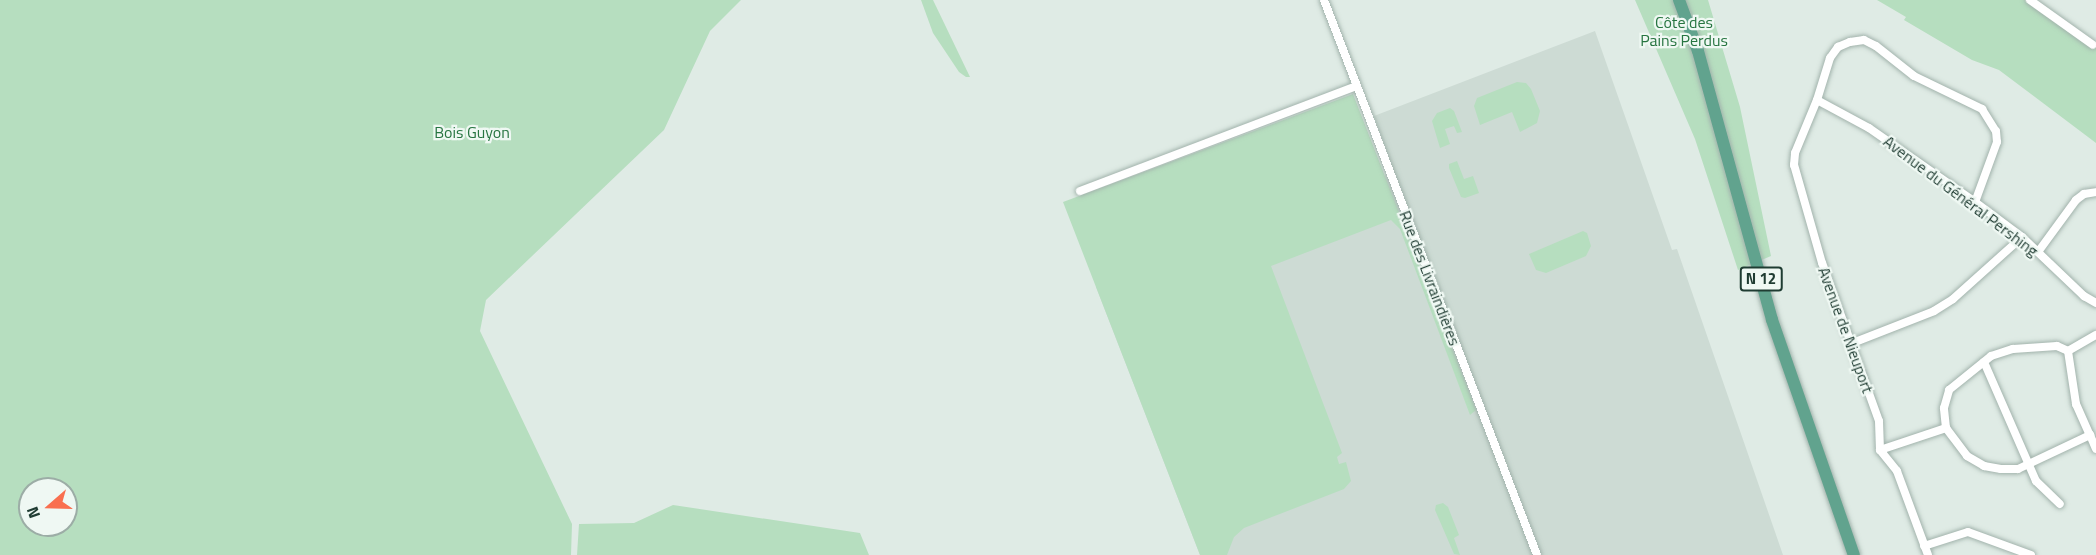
<!DOCTYPE html>
<meta charset="utf-8">
<style>
body{margin:0}
#map{position:relative;width:2096px;height:555px;overflow:hidden;background:#dfebe5;font-family:"Titillium Web",sans-serif}
div>[style]{position:absolute}
[style*='--x']{left:calc(var(--x)*1px);top:calc(var(--y)*1px);width:calc(var(--w)*1px);rotate:calc(var(--a)*1deg)}
.built>*{inset:0;background:#cddbd4}
.green>*{inset:0;background:#b6debf}
.roads{filter:drop-shadow(0 0 2px #a2b3ac) drop-shadow(0 0 2px #a2b3ac)}
.minor>*{height:8px;margin:-4px;padding:0 4px;transform-origin:4px;border-radius:4px;background:#fff}
.primary>*{height:12px;margin:-6px;padding:0 6px;transform-origin:6px;border-radius:6px;background:#61a38e}
span{translate:-50% -50%;white-space:nowrap;text-align:center;line-height:1.15;-webkit-text-stroke:4.5px #eff8f3;paint-order:stroke}
.shield-label span{padding:2px 4px;background:#eff8f3;border:2px solid;border-radius:4px;-webkit-text-stroke-width:0}
.shield-label{font-size:15px;color:#1f3c32;font-weight:700}
.park-label{font-size:16px;color:#277541}
.street-label{font-size:16px;color:#1f3c32}
.north{position:absolute;left:18px;top:477px;width:60px;height:60px;box-sizing:border-box;background:#eff8f3;border:2px solid #9cada6;border-radius:50%;rotate:250deg;font-size:16px;font-weight:700;line-height:24px;text-align:center;color:#1f3c32}
.north::after{content:'';display:block;margin:auto;width:21px;height:27px;background:#f96f4f;clip-path:polygon(50% 0,100% 100%,50% 72%,0 100%)}
</style>
<div id="map">
<div class="built">
<i style="clip-path:polygon(1595px 31px,1672px 250px,1677px 249px,1783px 555px,1200px 555px,1096px 287px,1394px 172px,1374px 116px)"></i>
</div>
<div class="green">
<i style="clip-path:polygon(evenodd,0 0,741px 0,710px 31px,664px 130px,486px 300px,480px 331px,572px 524px,571px 555px,0 555px,0 0,30px 489px,66px 489px,66px 525px,30px 525px,30px 489px)"></i>
<i style="clip-path:polygon(921px 0,933px 0,970px 77px,966px 77px,959px 72px,933px 33px)"></i>
<i style="clip-path:polygon(1635px 0,1708px 0,1740px 107px,1771px 256px,1738px 270px,1695px 139px)"></i>
<i style="clip-path:polygon(1877px 0,2025px 0,2093px 48px,2096px 44px,2096px 143px,1999px 70px,1972px 60px,1904px 20px,1906px 17px)"></i>
<i style="clip-path:polygon(1517px 82px,1526px 83px,1531px 89px,1540px 111px,1537px 123px,1520px 132px,1512px 112px,1480px 125px,1474px 106px,1477px 98px)"></i>
<i style="clip-path:polygon(1353px 94px,1476px 410px,1470px 415px,1400px 229px,1391px 220px,1271px 266px,1342px 453px,1337px 457px,1339px 464px,1346px 462px,1351px 481px,1344px 489px,1244px 528px,1234px 537px,1227px 555px,1200px 555px,1063px 202px)"></i>
<i style="clip-path:polygon(1450px 108px,1454px 111px,1462px 132px,1457px 133px,1454px 126px,1445px 129px,1450px 144px,1440px 148px,1432px 121px,1437px 113px)"></i>
<i style="clip-path:polygon(1457px 161px,1464px 179px,1473px 176px,1479px 193px,1465px 198px,1461px 197px,1449px 168px,1449px 164px)"></i>
<i style="clip-path:polygon(1583px 231px,1587px 233px,1591px 246px,1586px 256px,1546px 273px,1536px 270px,1529px 254px)"></i>
<i style="clip-path:polygon(1443px 503px,1448px 507px,1459px 535px,1454px 538px,1460px 555px,1454px 554px,1435px 510px,1436px 505px)"></i>
<i style="clip-path:polygon(673px 505px,860px 533px,869px 555px,577px 555px,579px 524px,634px 523px)"></i>
</div>
<div class="roads">
<div class="minor">
<i style="--x:1324;--y:0;--w:594;--a:69"></i>
<i style="--x:2030;--y:0;--w:77;--a:35.5"></i>
<i style="--x:1817;--y:100;--w:59;--a:28.3"></i>
<i style="--x:1869;--y:128;--w:129;--a:34.9"></i>
<i style="--x:1975;--y:202;--w:59;--a:36.7"></i>
<i style="--x:2022;--y:237;--w:86;--a:43.6"></i>
<i style="--x:2084;--y:296;--w:14;--a:30"></i>
<i style="--x:1080;--y:191;--w:296;--a:-20.8"></i>
<i style="--x:2038;--y:252;--w:64;--a:-53.8"></i>
<i style="--x:2076;--y:200;--w:10;--a:-37"></i>
<i style="--x:2084;--y:194;--w:12;--a:-9"></i>
<i style="--x:1850;--y:344;--w:90;--a:-21.4"></i>
<i style="--x:1934;--y:311;--w:22;--a:-32"></i>
<i style="--x:1953;--y:299;--w:93;--a:-41.9"></i>
<i style="--x:2068;--y:351;--w:54;--a:81.4"></i>
<i style="--x:2076;--y:404;--w:34;--a:66"></i>
<i style="--x:2068;--y:351;--w:32;--a:-30"></i>
<i style="--x:1984;--y:362;--w:130;--a:66.4"></i>
<i style="--x:2036;--y:481;--w:33;--a:44"></i>
<i style="--x:1946;--y:428;--w:35;--a:53"></i>
<i style="--x:1967;--y:456;--w:20;--a:30"></i>
<i style="--x:1984;--y:466;--w:17;--a:10"></i>
<i style="--x:2001;--y:469;--w:17;--a:0"></i>
<i style="--x:2018;--y:469;--w:80;--a:-25.3"></i>
<i style="--x:2090;--y:435;--w:15;--a:67"></i>
<i style="--x:1880;--y:450;--w:70;--a:-18.4"></i>
<i style="--x:1946;--y:428;--w:20;--a:-96"></i>
<i style="--x:1944;--y:408;--w:19;--a:-74"></i>
<i style="--x:1949;--y:390;--w:54;--a:-39"></i>
<i style="--x:1991;--y:356;--w:23;--a:-18"></i>
<i style="--x:2013;--y:349;--w:44;--a:-3.9"></i>
<i style="--x:2057;--y:346;--w:12;--a:24"></i>
<i style="--x:1924;--y:546;--w:46;--a:-17.7"></i>
<i style="--x:1968;--y:532;--w:67;--a:20.1"></i>
<i style="--x:1928;--y:555;--w:90;--a:-110.3"></i>
<i style="--x:1897;--y:471;--w:27;--a:-129"></i>
<i style="--x:1880;--y:450;--w:29;--a:-92"></i>
<i style="--x:1879;--y:421;--w:168;--a:-109.8"></i>
<i style="--x:1822;--y:263;--w:102;--a:-105.9"></i>
<i style="--x:1794;--y:165;--w:12;--a:-85"></i>
<i style="--x:1795;--y:153;--w:57;--a:-67.5"></i>
<i style="--x:1817;--y:100;--w:44;--a:-72.8"></i>
<i style="--x:1830;--y:58;--w:14;--a:-54"></i>
<i style="--x:1838;--y:47;--w:13;--a:-23"></i>
<i style="--x:1850;--y:42;--w:14;--a:-8"></i>
<i style="--x:1864;--y:40;--w:13;--a:27"></i>
<i style="--x:1876;--y:46;--w:48;--a:38.3"></i>
<i style="--x:1914;--y:76;--w:76;--a:25.9"></i>
<i style="--x:1982;--y:109;--w:26;--a:58"></i>
<i style="--x:1996;--y:131;--w:11;--a:85"></i>
<i style="--x:1997;--y:142;--w:64;--a:110.1"></i>
</div>
<div class="primary">
<i style="--x:1679;--y:0;--w:54;--a:69.6"></i>
<i style="--x:1698;--y:51;--w:279;--a:74.6"></i>
<i style="--x:1772;--y:320;--w:249;--a:70.8"></i>
</div>
</div>
<div class="shield-label">
<span style="left:1761px;top:279px">N 12</span>
</div>
<div class="park-label">
<span style="left:1684px;top:31px">Côte des<br>Pains Perdus</span>
<span style="left:472px;top:132px">Bois Guyon</span>
</div>
<div class="street-label">
<span style="left:1961px;top:196px;rotate:37deg">Avenue du Général Pershing</span>
<span style="left:1430px;top:278px;rotate:69deg">Rue des Livraindières</span>
<span style="left:1846px;top:330px;rotate:70deg">Avenue de Nieuport</span>
</div>
<div class="north">N</div>
</div>
